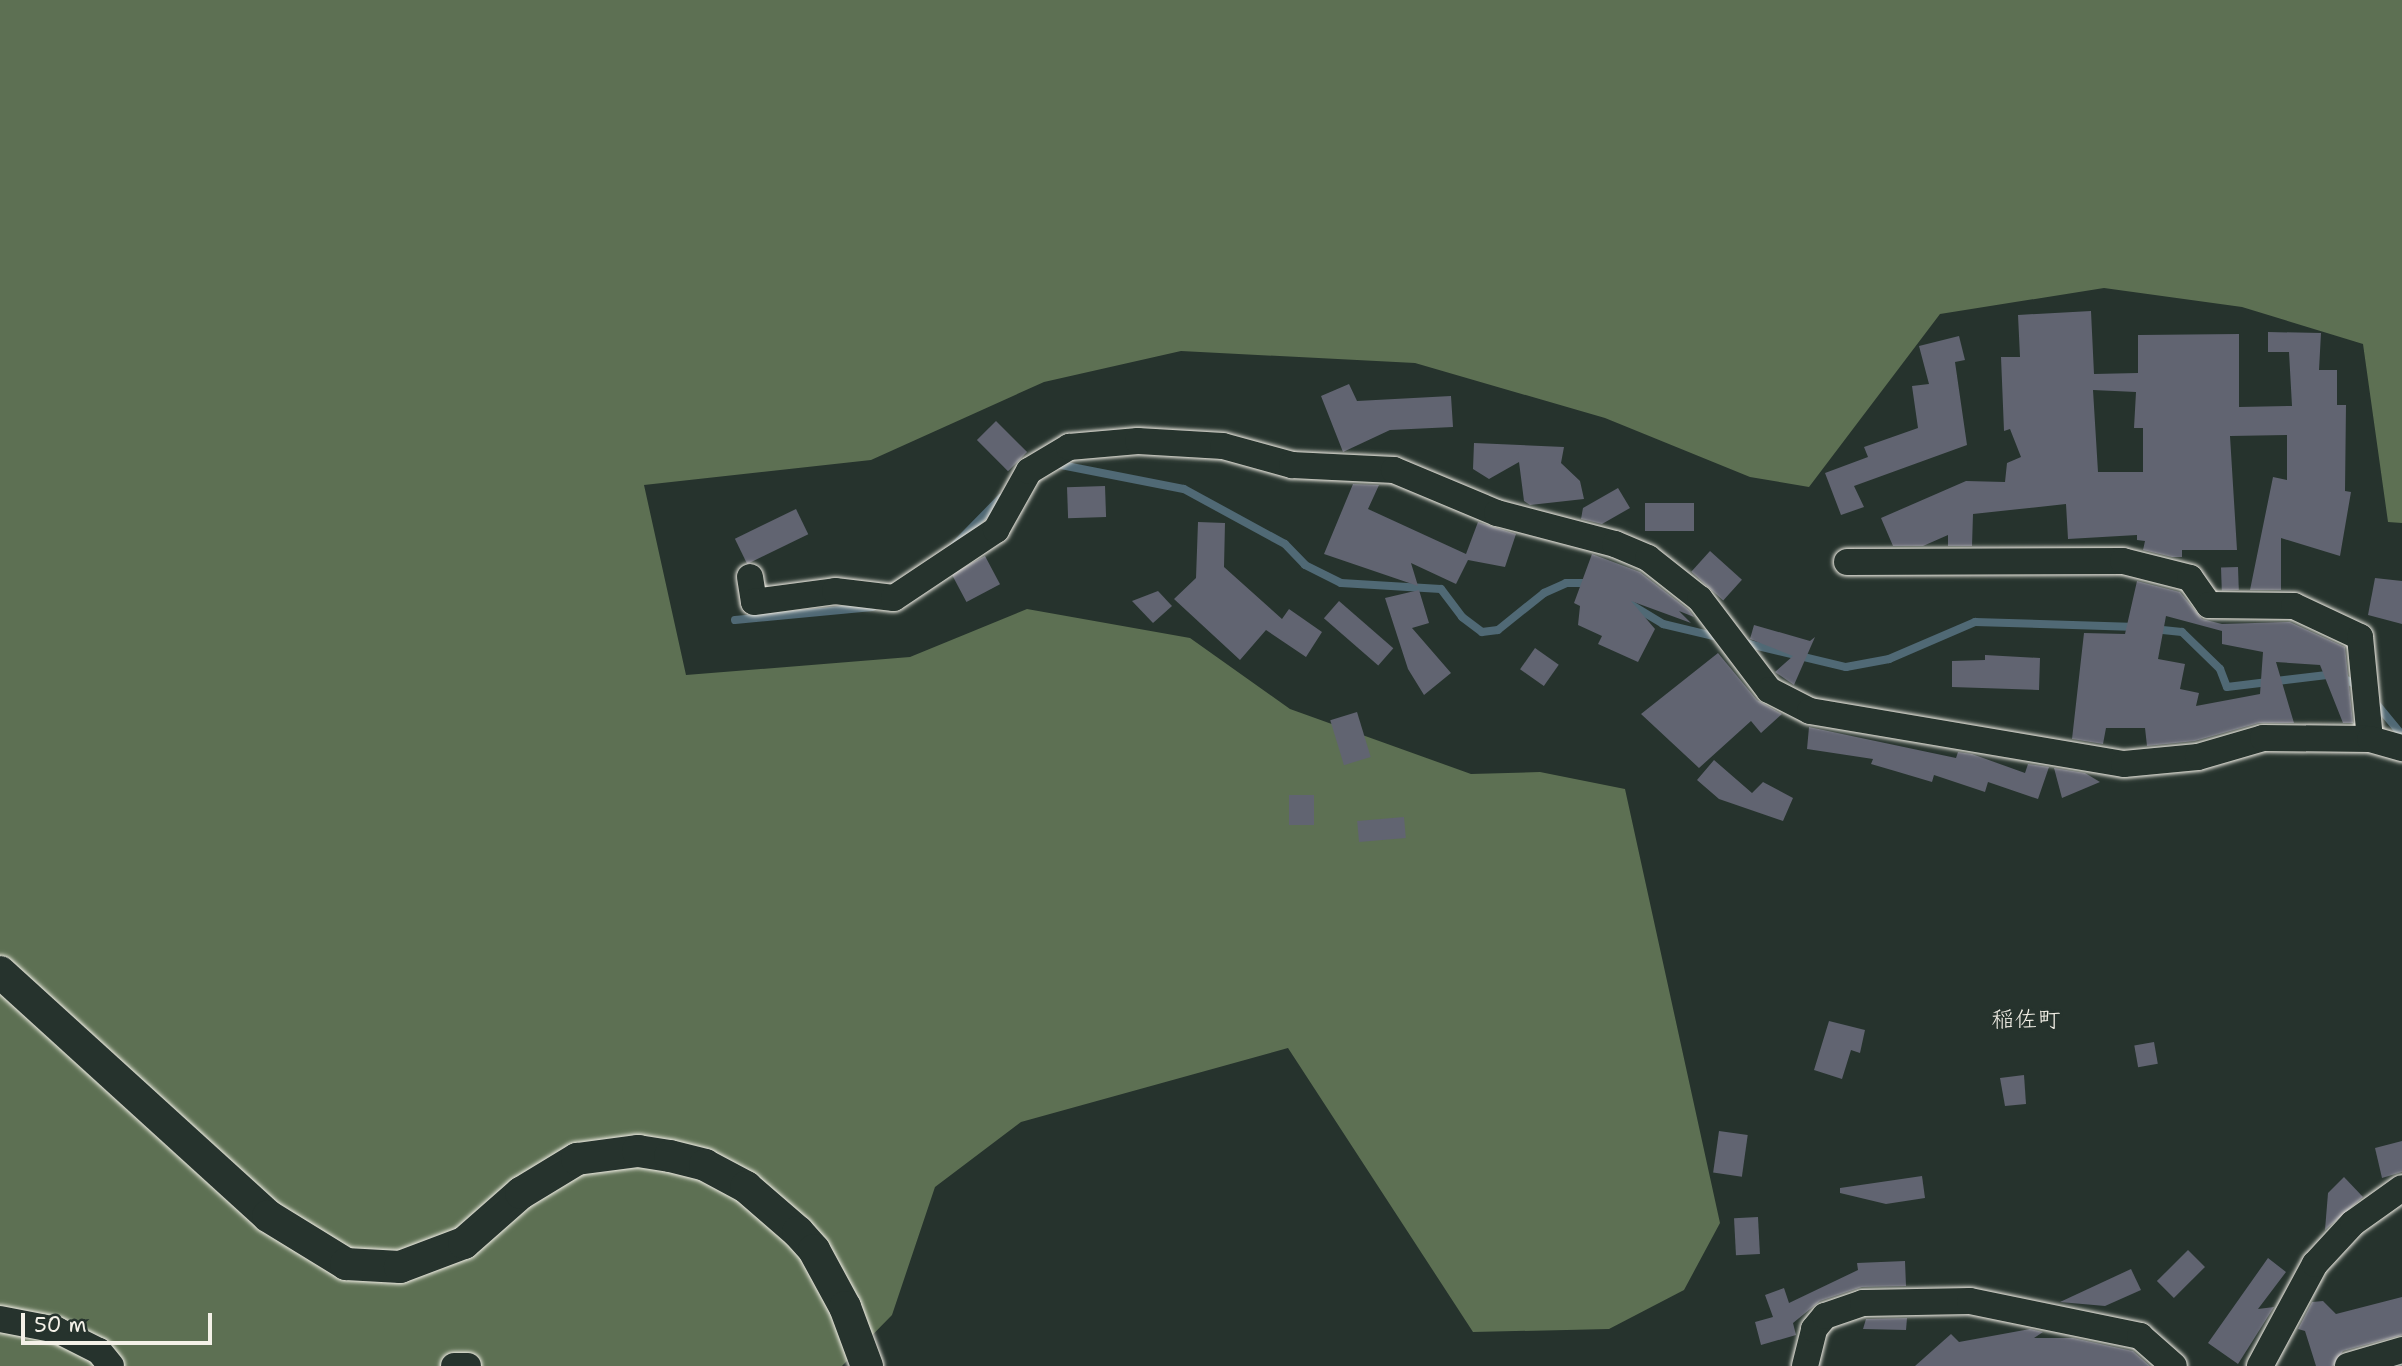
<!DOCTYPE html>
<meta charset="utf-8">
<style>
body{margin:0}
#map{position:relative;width:2402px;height:1366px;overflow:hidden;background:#26332d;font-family:"Shantell Sans","Klee One",sans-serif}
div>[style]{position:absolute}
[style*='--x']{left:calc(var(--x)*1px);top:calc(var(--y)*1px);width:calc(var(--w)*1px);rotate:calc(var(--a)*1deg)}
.green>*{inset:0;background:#5d7053}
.stream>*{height:8px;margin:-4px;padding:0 4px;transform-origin:4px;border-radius:4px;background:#506975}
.building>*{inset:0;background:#616471;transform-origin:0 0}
.roads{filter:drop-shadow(0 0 2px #f4f1e8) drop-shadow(0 0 2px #f4f1e8)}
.minor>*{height:26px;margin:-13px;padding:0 13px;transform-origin:13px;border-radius:13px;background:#26332d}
.tertiary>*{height:32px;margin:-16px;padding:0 16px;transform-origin:16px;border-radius:16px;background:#26332d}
span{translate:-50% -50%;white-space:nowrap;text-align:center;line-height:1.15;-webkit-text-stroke:6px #26332d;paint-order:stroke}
.quarter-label{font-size:23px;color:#f4f1e8}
.scale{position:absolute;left:21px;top:1313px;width:191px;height:32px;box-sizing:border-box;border:4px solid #f4f1e8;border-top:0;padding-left:9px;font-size:21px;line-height:24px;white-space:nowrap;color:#f4f1e8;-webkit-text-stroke:5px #26332d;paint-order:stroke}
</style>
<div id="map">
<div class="green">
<i style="clip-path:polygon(0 0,2402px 0,2402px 523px,2388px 522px,2363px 344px,2242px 307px,2104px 288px,1940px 314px,1809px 487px,1750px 477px,1605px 418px,1415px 363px,1181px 351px,1044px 382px,871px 460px,644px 485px,686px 675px,910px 657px,1027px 609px,1190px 638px,1290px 709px,1471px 774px,1540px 772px,1625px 789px,1720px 1223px,1684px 1290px,1609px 1329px,1473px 1332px,1288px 1048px,1021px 1122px,935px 1187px,892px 1315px,842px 1366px,0 1366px)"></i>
</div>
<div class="stream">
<i style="--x:1056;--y:464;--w:130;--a:11.1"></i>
<i style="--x:1184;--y:489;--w:115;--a:28.6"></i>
<i style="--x:1285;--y:544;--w:29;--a:46"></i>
<i style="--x:1305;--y:565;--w:40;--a:26.6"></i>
<i style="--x:1341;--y:583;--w:100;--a:3.4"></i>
<i style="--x:1441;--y:589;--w:35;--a:53"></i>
<i style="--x:1462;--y:617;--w:25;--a:37"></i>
<i style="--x:1482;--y:632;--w:16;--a:-7"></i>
<i style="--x:1498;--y:630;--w:59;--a:-38.8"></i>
<i style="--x:1544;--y:593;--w:24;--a:-24"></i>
<i style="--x:1566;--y:583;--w:25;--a:0"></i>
<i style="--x:950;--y:550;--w:73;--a:-45.6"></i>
<i style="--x:1630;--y:604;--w:39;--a:31"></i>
<i style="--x:1663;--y:624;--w:61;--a:13.3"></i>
<i style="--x:735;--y:620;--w:138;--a:-5.4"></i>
<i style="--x:2153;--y:629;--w:29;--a:6"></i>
<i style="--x:2182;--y:632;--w:53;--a:44.2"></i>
<i style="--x:2220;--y:669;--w:19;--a:69"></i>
<i style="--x:2227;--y:687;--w:109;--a:-6.9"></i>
<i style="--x:2335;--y:674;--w:28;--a:27"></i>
<i style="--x:1741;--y:642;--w:108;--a:13.4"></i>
<i style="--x:1846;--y:667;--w:44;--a:-10.5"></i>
<i style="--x:1889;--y:659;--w:94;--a:-23.3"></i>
<i style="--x:1975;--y:622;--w:162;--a:1.8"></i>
<i style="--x:2374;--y:701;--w:44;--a:50.5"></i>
</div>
<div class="building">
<i style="clip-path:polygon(evenodd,2091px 311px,2094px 374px,2138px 373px,2138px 335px,2239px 334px,2239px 407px,2292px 406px,2289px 352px,2268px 352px,2268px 332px,2321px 333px,2319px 370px,2337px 370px,2337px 405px,2346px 405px,2345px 491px,2351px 492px,2340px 556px,2281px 538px,2281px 590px,2250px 590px,2273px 477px,2287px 480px,2287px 435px,2230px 436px,2237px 550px,2182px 550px,2182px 557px,2172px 557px,2143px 550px,2145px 541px,2137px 540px,2137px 535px,2068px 539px,2066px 504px,1973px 514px,1972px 546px,1948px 546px,1948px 535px,1923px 546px,1893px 546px,1881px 518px,1966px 481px,2005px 482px,2007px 463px,2021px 457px,2010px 429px,2004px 431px,2001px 357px,2020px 357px,2018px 315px,2091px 311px,2093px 390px,2136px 392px,2134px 428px,2143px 428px,2143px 472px,2098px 472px,2093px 390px)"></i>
<i style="clip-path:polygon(1959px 336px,1965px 360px,1955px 362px,1967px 445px,1854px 486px,1864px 507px,1841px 515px,1825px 473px,1868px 457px,1864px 447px,1918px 428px,1912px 386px,1929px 384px,1919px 346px)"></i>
<i style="clip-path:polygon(1349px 384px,1357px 401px,1451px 396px,1453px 427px,1390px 430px,1343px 452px,1321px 396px)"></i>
<i style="left:996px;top:421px;width:44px;height:27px;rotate:45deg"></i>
<i style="clip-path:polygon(1474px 443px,1564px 447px,1561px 463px,1580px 481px,1584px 499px,1530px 505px,1524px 501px,1519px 462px,1489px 479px,1473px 469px)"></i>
<i style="clip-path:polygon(1353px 484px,1379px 485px,1368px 509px,1466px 554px,1478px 522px,1516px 534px,1505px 567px,1468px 560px,1456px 584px,1411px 563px,1418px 586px,1324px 554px)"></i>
<i style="left:1105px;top:486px;width:31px;height:38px;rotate:88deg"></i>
<i style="clip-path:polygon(1618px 488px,1630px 508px,1602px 524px,1581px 519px,1583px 508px)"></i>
<i style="left:1694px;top:503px;width:28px;height:49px;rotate:90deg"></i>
<i style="left:796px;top:509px;width:28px;height:68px;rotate:64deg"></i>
<i style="clip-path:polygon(1198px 522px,1225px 523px,1224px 567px,1282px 619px,1289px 609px,1322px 632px,1306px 657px,1266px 630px,1240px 660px,1174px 599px,1196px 578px)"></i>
<i style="left:1710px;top:551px;width:43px;height:28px;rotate:42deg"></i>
<i style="clip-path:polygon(1592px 554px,1640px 572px,1689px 610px,1694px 617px,1679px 611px,1691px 623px,1631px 601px,1655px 629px,1638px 662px,1598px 644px,1602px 636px,1578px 625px,1580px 606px,1574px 603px)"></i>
<i style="left:985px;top:556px;width:32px;height:38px;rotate:62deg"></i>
<i style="left:2238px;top:567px;width:23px;height:17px;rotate:88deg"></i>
<i style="clip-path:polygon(2375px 578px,2402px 581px,2402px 624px,2368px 615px)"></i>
<i style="clip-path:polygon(evenodd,2137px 581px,2180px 592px,2202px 619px,2222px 624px,2290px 622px,2345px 647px,2353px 723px,2343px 723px,2320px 665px,2276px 662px,2294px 723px,2259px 723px,2195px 741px,2147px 746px,2145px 728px,2106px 728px,2103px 744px,2072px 739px,2084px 633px,2125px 634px,2137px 581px,2166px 616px,2222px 631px,2222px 644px,2263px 652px,2260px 694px,2196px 706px,2199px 693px,2180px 689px,2185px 664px,2158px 659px,2166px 616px)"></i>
<i style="clip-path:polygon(1419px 590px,1429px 623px,1412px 628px,1451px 673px,1424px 695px,1408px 669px,1385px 598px)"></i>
<i style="clip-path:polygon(1158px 591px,1172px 606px,1153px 623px,1132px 601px)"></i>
<i style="left:1339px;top:601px;width:72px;height:23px;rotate:41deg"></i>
<i style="clip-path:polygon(1754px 625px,1810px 641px,1815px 637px,1794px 685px,1775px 672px,1793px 656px,1750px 639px)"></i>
<i style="left:1535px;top:648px;width:29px;height:26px;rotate:35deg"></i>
<i style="clip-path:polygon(1718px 653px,1757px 700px,1782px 714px,1761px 733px,1751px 721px,1699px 768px,1641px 714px)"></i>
<i style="clip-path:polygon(1985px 655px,2040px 658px,2039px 690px,1952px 687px,1952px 661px,1985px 660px)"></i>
<i style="left:1357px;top:712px;width:47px;height:28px;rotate:73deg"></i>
<i style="clip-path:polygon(1809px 727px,1956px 758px,1958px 752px,1972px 754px,2025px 773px,2028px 764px,2049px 767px,2038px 799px,1988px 782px,1985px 792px,1934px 775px,1932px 782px,1895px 771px,1871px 764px,1873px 759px,1807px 749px)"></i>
<i style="clip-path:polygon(1714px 760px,1752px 793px,1763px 782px,1793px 798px,1783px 821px,1719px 799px,1697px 780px)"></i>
<i style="clip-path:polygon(2054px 768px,2085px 773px,2100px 782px,2062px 798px)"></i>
<i style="left:1314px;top:795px;width:30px;height:25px;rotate:90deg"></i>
<i style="left:1404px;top:817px;width:21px;height:47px;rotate:85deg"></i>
<i style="clip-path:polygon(1829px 1021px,1865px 1030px,1860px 1053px,1851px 1050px,1842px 1079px,1814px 1070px)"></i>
<i style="left:2154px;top:1042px;width:22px;height:20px;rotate:80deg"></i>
<i style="clip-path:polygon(2024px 1075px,2026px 1104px,2005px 1106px,2000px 1078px)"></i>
<i style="left:1719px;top:1131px;width:29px;height:42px;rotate:8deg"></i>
<i style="clip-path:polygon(2402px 1141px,2402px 1172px,2382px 1178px,2375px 1148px)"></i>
<i style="clip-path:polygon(1922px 1176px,1925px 1198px,1886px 1204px,1840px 1193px,1840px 1188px)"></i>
<i style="clip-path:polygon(2344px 1177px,2363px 1197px,2325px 1230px,2328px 1193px)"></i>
<i style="left:1758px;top:1217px;width:37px;height:24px;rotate:87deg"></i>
<i style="left:2188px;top:1250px;width:24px;height:44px;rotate:45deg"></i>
<i style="clip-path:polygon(2268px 1258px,2286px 1272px,2258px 1309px,2274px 1307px,2238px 1364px,2208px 1343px)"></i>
<i style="clip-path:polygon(1905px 1261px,1906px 1286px,1862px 1287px,1820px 1301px,1793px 1323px,1796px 1335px,1761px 1345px,1755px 1322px,1773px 1317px,1765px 1295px,1784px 1288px,1789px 1303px,1858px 1270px,1857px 1263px)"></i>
<i style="clip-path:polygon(2131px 1269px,2141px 1290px,2105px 1306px,2060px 1302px)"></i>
<i style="clip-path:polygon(2402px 1297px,2402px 1335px,2343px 1351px,2333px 1366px,2316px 1366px,2305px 1331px,2298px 1329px,2312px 1302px,2323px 1301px,2336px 1314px)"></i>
<i style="clip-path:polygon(1907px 1318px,1906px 1330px,1863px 1329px,1866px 1319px)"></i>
<i style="clip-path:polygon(2030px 1329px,2043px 1332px,2034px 1338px,2073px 1338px,2133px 1351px,2150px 1366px,1915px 1366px,1951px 1334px,1959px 1342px)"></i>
</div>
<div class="roads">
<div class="minor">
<i style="--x:1847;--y:562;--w:276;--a:-0.2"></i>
<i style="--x:2123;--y:561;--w:69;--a:14.2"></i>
<i style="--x:2190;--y:578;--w:33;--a:55"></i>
<i style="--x:2209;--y:605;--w:85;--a:0.7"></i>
<i style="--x:2294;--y:606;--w:73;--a:25.2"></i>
<i style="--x:2360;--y:637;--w:102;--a:84.4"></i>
<i style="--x:750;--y:577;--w:25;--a:81"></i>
<i style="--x:754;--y:602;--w:82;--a:-7.7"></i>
<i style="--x:835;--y:591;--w:59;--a:6.8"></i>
<i style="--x:894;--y:598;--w:123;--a:-33.7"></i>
<i style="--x:996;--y:530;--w:68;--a:-60.8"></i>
<i style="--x:1029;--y:471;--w:47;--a:-31"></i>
<i style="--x:1069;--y:447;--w:69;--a:-5"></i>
<i style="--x:1138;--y:441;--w:85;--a:3.4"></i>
<i style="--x:1223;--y:446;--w:72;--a:15.4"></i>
<i style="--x:1292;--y:465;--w:102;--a:2.8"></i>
<i style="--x:1394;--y:470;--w:112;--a:22.7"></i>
<i style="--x:1497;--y:513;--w:122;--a:14.7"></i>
<i style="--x:1615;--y:544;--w:36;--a:23"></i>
<i style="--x:1648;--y:558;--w:66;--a:38.3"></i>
<i style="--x:1700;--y:599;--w:114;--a:52.8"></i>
<i style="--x:1769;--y:690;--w:46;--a:27.1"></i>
<i style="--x:1810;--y:711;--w:318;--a:9.6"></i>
<i style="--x:2124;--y:764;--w:74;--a:-5.4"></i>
<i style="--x:2198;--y:757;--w:68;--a:-16.3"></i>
<i style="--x:2263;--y:738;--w:107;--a:0.5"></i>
<i style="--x:2370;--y:739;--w:33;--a:16"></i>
<i style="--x:0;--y:1319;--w:58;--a:10.9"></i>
<i style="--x:57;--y:1330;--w:47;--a:26.6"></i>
<i style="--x:99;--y:1351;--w:19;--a:51"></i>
<i style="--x:454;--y:1366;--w:14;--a:0"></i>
<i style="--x:1805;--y:1366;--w:38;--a:-76"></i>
<i style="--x:1814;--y:1329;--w:17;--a:-50"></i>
<i style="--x:1825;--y:1316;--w:40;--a:-18.9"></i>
<i style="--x:1863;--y:1303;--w:107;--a:-1.1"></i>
<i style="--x:1970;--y:1301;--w:174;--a:11.6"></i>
<i style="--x:2140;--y:1336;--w:45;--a:41.4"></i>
<i style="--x:2260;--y:1366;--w:116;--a:-61.7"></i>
<i style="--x:2315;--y:1264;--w:56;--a:-47.2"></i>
<i style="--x:2353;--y:1223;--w:60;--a:-35.5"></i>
<i style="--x:2348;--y:1366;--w:56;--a:-16.5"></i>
</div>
<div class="tertiary">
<i style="--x:0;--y:972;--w:362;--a:42.3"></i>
<i style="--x:268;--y:1216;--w:92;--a:31.6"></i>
<i style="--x:346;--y:1264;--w:54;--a:3.2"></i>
<i style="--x:400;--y:1267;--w:68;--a:-20.6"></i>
<i style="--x:464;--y:1243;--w:76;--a:-41.3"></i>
<i style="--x:521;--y:1193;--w:66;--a:-31.3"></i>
<i style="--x:577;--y:1159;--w:62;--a:-7.5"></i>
<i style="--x:638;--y:1151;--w:32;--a:9"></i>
<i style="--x:670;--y:1156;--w:36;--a:14"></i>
<i style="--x:705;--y:1165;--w:47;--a:28.2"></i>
<i style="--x:746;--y:1187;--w:69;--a:40.9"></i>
<i style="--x:798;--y:1232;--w:24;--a:48"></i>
<i style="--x:814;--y:1250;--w:65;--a:61.5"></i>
<i style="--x:845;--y:1307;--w:63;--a:69.6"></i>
</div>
</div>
<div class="quarter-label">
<span style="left:2026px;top:1019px">稲佐町</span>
</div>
<div class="scale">50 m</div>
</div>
